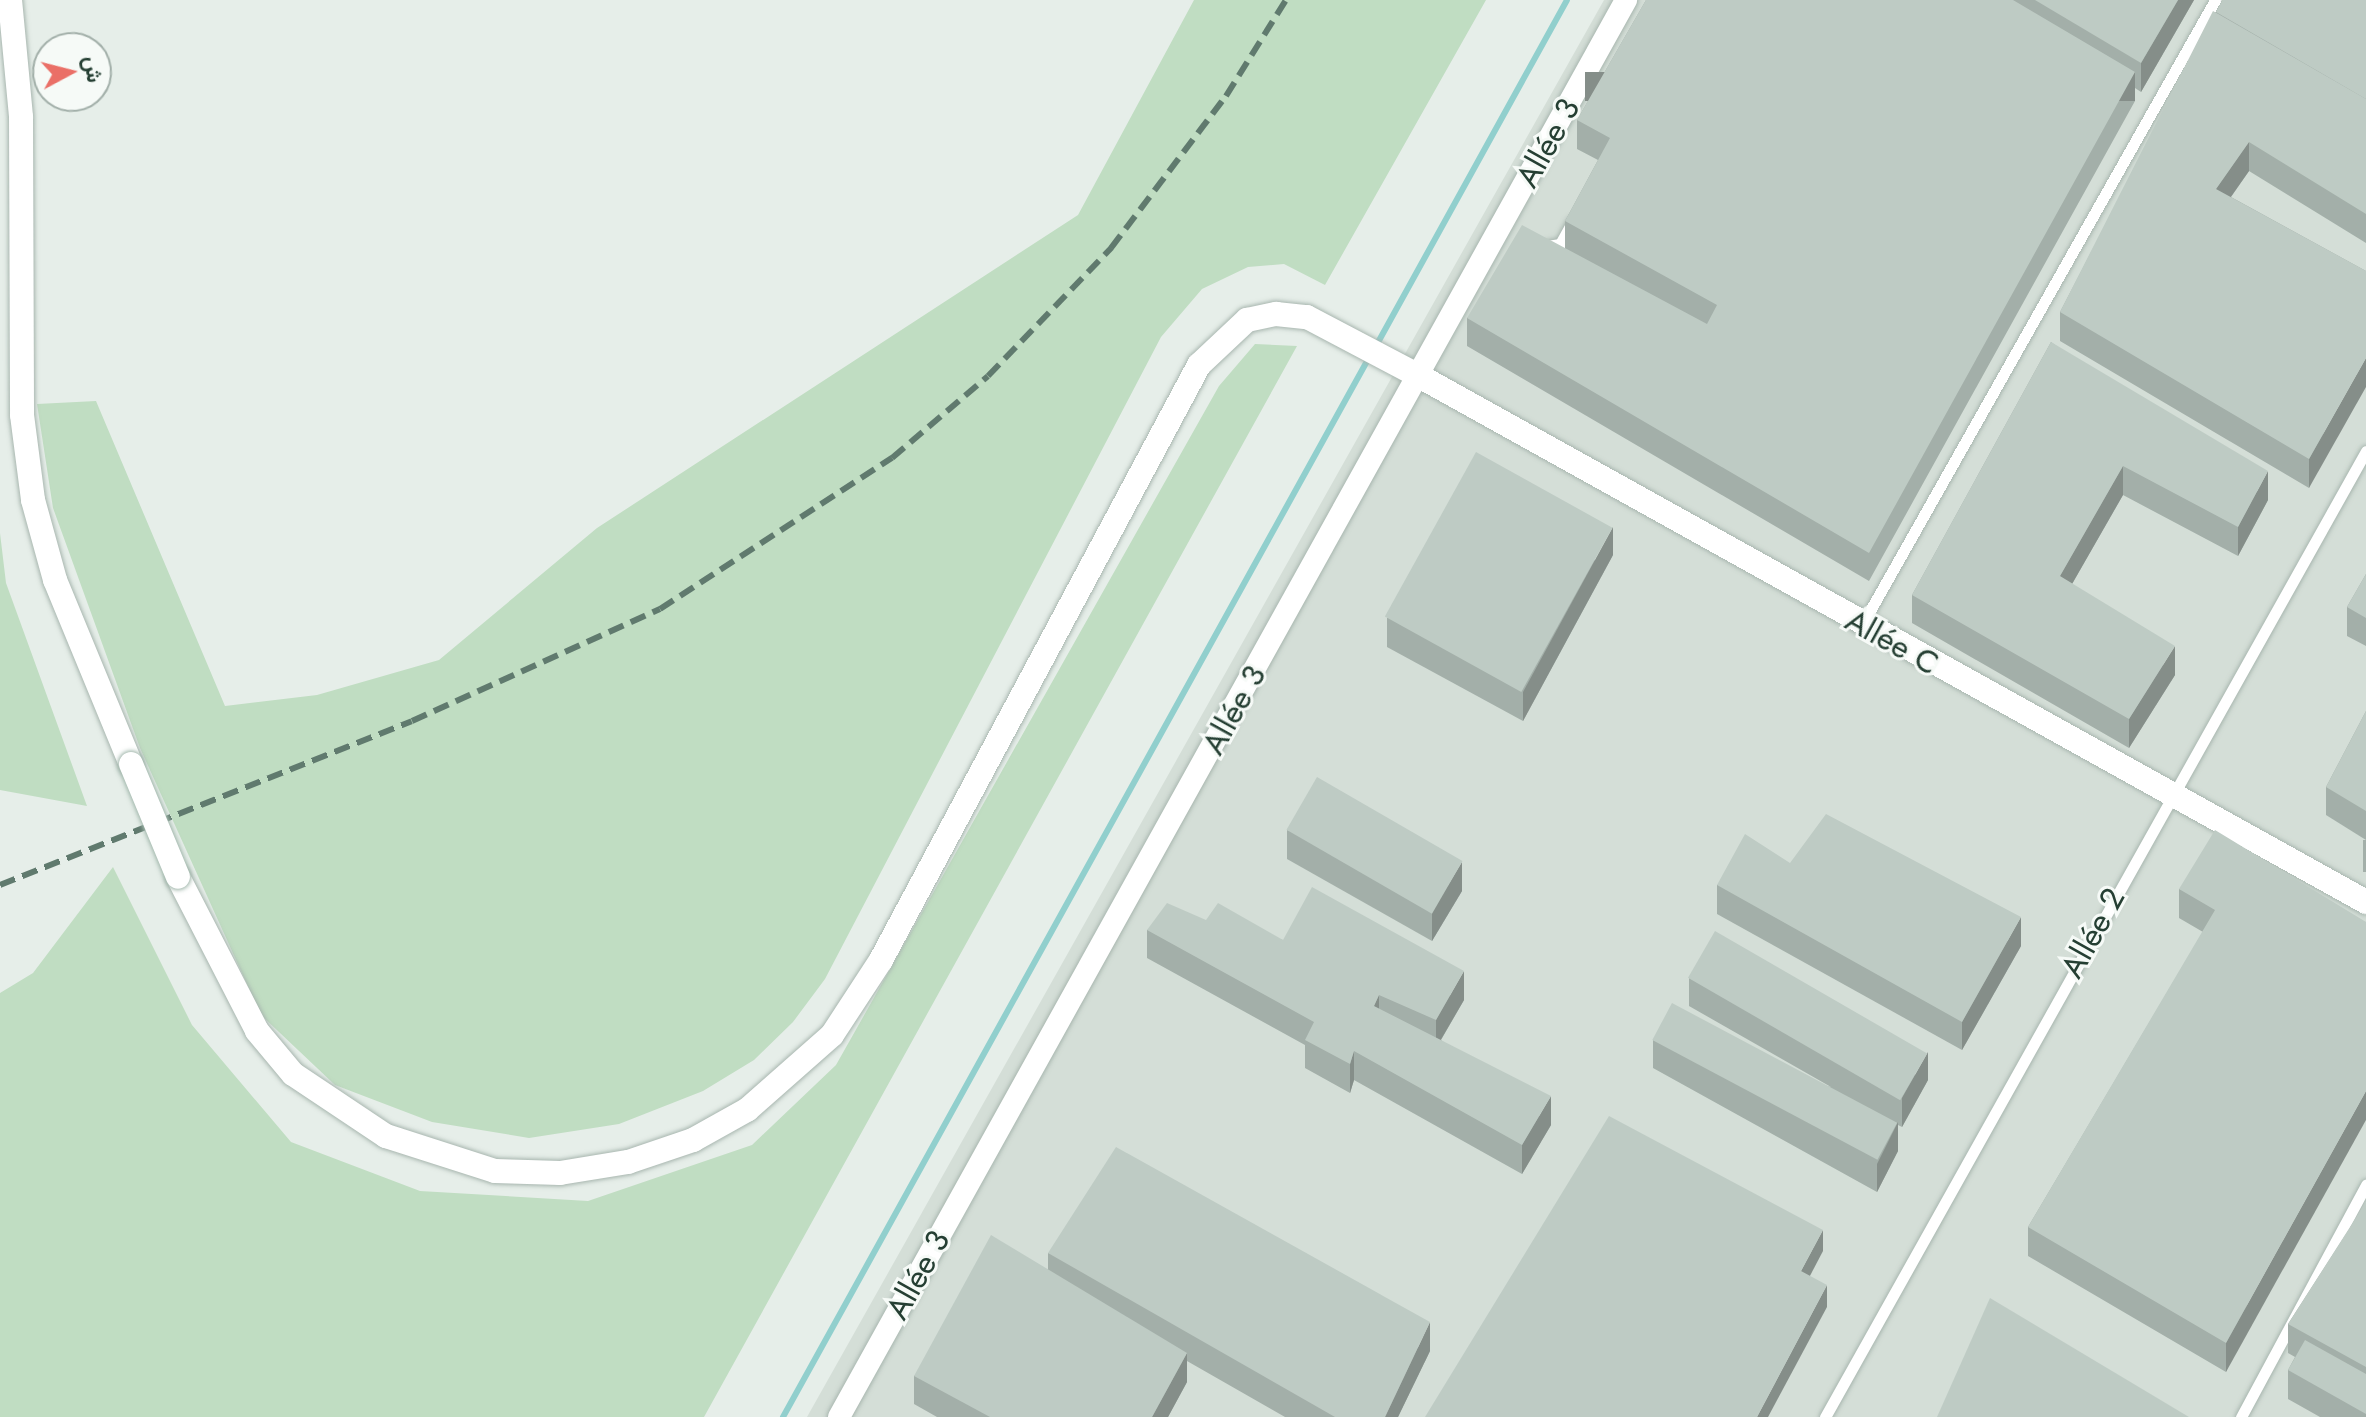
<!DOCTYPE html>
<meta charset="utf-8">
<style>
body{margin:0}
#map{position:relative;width:2366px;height:1417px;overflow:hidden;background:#e6eee9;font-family:Jost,Vazirmatn,sans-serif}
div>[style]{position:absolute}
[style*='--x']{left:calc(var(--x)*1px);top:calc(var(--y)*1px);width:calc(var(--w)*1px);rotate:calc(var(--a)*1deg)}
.built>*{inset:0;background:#d4ded7}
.green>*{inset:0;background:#c0ddc2}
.stream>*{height:6px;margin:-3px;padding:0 3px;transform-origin:3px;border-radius:3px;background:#91cfcd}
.roads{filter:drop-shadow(0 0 2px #a8b6af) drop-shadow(0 0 2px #a8b6af)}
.lane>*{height:11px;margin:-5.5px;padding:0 5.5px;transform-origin:5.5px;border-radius:5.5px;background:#fff}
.street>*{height:22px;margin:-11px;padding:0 11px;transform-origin:11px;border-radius:11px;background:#fff}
.secondary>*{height:24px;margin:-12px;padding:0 12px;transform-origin:12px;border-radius:12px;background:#fff}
.rail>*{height:6px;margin-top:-3px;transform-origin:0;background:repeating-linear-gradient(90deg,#607a6e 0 16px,transparent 0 24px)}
.bridges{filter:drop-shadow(0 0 2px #a4b9ae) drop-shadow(0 0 2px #a4b9ae)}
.secondary-bridge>*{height:24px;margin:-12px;padding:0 12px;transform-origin:12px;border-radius:12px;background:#fff}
.wall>*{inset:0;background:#a3afa9;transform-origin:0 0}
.shaded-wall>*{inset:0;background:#858e89;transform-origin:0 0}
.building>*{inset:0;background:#becbc4;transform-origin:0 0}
span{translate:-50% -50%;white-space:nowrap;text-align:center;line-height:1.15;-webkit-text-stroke:6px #f6faf7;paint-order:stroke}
.street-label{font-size:32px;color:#253f33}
.north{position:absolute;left:32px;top:32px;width:80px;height:80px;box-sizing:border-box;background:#f6faf7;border:2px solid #a2afa9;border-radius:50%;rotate:83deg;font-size:22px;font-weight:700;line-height:32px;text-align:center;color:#253f33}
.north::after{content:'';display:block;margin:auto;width:28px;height:36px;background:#ea6f67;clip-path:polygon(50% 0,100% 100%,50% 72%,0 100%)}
</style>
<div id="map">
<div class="built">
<i style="clip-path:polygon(1604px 0,2366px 0,2366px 1417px,807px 1417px)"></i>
</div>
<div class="green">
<i style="clip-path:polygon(1194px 0,1486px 0,1325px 285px,1284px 264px,1248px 267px,1202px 289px,1161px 337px,825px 979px,793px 1022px,754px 1060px,703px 1091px,619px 1124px,529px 1138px,432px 1122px,335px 1085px,261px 1015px,140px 748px,53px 508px,37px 404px,96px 401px,225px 706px,317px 695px,439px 660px,597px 528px,1078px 215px)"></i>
<i style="clip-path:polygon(1255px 344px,1297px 346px,704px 1417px,0 1417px,0 993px,33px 973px,113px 867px,192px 1025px,291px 1142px,420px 1191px,588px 1201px,752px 1145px,836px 1065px,1219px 386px)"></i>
<i style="clip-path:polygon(0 533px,6px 583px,87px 806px,0 790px)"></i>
</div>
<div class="stream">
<i style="--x:1376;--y:346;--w:395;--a:-61.1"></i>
<i style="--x:783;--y:1417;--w:1213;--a:-61.05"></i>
</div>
<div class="roads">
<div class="lane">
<i style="--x:1547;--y:246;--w:13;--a:-9"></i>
<i style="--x:1560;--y:244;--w:25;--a:-61"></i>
<i style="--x:1863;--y:623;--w:716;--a:-60.53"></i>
<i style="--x:1825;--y:1417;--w:1107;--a:-60.75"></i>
<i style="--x:2241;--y:1417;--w:264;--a:-61.7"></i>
</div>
<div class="street">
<i style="--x:839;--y:1417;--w:1621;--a:-60.95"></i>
</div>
<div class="secondary">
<i style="--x:10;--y:0;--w:118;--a:84.6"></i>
<i style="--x:21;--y:117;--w:298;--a:89.8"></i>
<i style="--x:22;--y:415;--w:86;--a:82.6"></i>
<i style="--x:33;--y:500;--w:83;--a:74.6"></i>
<i style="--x:55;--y:580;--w:199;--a:67.6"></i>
<i style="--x:178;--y:877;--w:173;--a:62.8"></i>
<i style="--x:257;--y:1031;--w:56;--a:50.1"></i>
<i style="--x:293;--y:1074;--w:112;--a:33.7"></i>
<i style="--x:386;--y:1136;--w:114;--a:17.8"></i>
<i style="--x:495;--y:1171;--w:65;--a:1.8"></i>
<i style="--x:560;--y:1173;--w:69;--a:-9.2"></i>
<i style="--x:628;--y:1162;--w:69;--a:-18.7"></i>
<i style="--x:693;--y:1140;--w:62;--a:-29.1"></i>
<i style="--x:747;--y:1110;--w:113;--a:-41.4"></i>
<i style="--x:832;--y:1035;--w:90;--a:-56.8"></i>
<i style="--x:881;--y:960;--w:675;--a:-61.88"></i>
<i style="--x:1199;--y:365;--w:66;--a:-43.2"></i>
<i style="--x:1247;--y:320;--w:30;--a:-12"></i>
<i style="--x:1276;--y:314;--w:31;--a:6"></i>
<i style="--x:1307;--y:317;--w:129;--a:27.8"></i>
<i style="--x:1421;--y:377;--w:1081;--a:29.05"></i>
</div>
</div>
<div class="rail">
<i style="--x:0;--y:885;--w:443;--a:-21.7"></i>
<i style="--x:412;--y:721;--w:272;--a:-24.3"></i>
<i style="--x:660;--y:609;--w:277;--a:-33.1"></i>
<i style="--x:892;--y:458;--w:126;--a:-40.5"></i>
<i style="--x:988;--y:376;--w:178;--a:-46.1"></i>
<i style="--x:1111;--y:248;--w:191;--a:-52.9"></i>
<i style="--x:1226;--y:96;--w:113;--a:-58"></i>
</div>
<div class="bridges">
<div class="secondary-bridge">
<i style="--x:131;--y:764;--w:122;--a:67.4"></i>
</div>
</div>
<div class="wall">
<i style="clip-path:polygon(1646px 0,2194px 0,2141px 92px,2135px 88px,2135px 101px,1869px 581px,1467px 346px,1467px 318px,1565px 248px,1565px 221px,1598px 160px,1577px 149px,1577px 120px)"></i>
<i style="clip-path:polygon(2366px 0,2366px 243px,2249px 171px,2231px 197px,2366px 271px,2309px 488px,2060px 341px,2060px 312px,2216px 12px)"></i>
<i style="clip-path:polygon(2051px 342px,2268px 500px,2238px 556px,2123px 495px,2072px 584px,2175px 675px,2129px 748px,1912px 623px,1912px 595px)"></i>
<i style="clip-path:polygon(1613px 555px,1523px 721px,1387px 647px,1387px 618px)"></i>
<i style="clip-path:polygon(2366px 574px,2366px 646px,2347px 636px,2347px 607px)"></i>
<i style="clip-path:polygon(2366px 711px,2366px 840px,2326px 815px,2326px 787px)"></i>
<i style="clip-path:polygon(1287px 830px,1462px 891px,1432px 941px,1287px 859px)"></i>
<i style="left:2366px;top:840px;width:32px;height:3px;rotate:90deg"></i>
<i style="clip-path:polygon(1790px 863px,2021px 946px,1962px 1050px,1717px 914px,1717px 885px)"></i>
<i style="clip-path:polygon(2179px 889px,2366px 922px,2226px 1372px,2028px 1256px,2028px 1227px,2203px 932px,2179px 918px)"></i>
<i style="clip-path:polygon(1206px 920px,1283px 940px,1464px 1000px,1441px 1040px,1551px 1125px,1522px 1174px,1354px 1080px,1350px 1093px,1305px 1068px,1305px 1045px,1147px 958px,1147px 930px)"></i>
<i style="clip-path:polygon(1689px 978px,1928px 1080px,1902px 1127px,1898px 1125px,1898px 1151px,1877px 1192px,1653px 1068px,1653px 1040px,1831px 1087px,1689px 1006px)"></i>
<i style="clip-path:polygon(2366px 1203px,2366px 1417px,2320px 1417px,2288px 1399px,2288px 1370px,2295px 1357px,2288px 1353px,2288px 1324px)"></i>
<i style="clip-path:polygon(1048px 1253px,1430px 1351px,1398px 1417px,1285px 1417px,1187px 1361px,1187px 1382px,1168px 1417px,937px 1417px,914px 1404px,914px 1376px,1048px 1269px)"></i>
</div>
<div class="shaded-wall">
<i style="clip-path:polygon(2178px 0,2194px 0,2141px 92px,2141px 63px)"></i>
<i style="left:2135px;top:72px;width:29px;height:550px;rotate:90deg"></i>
<i style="clip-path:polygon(2249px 142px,2249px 171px,2216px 218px,2216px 189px)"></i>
<i style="clip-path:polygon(2366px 358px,2366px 387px,2309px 488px,2309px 459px)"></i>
<i style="clip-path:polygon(2123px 466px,2123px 495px,2060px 605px,2060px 576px)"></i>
<i style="clip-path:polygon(2268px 471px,2268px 500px,2238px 556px,2238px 527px)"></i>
<i style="clip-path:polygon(1613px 527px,1613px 555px,1523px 721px,1523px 692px)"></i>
<i style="clip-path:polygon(2175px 646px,2175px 675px,2129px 748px,2129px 719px)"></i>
<i style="clip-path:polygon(1462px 862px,1462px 891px,1432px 941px,1432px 912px)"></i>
<i style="clip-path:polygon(2021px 917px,2021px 946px,1962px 1050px,1962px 1022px)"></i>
<i style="clip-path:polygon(1464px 971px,1464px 1000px,1436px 1048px,1436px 1020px)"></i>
<i style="clip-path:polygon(1379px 995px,1379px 1023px,1374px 1006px)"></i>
<i style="clip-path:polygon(1354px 1051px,1354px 1080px,1350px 1093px,1350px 1064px)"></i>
<i style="clip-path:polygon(1928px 1052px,1928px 1080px,1902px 1127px,1902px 1098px)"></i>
<i style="clip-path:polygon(2366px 1091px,2366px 1120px,2226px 1372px,2226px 1343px)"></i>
<i style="clip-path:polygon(1551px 1096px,1551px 1125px,1522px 1174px,1522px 1145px)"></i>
<i style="clip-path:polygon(1898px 1122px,1898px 1151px,1877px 1192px,1877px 1164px)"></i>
<i style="clip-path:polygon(1823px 1230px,1823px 1251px,1801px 1293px,1801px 1271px)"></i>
<i style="clip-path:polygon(1827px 1285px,1827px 1307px,1768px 1417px,1757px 1417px)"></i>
<i style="clip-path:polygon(1430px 1322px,1430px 1351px,1398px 1417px,1385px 1417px)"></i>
<i style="clip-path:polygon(1187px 1353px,1187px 1382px,1168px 1417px,1152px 1417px)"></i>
</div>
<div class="building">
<i style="clip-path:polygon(1646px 0,2013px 0,2135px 72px,1869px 553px,1467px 318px,1522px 225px,1707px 324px,1717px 305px,1565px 221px,1610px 138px,1577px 120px)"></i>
<i style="clip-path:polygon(2035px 0,2178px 0,2141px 63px)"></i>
<i style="clip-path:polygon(2223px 0,2366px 0,2366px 99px,2216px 12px)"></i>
<i style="clip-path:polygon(2213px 11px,2366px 99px,2366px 214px,2249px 142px,2216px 189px,2366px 271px,2366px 358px,2309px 459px,2060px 312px)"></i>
<i style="clip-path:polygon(2051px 342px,2268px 471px,2238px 527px,2123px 466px,2060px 576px,2175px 646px,2129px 719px,1912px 595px)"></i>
<i style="left:1476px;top:452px;width:156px;height:188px;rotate:29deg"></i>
<i style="clip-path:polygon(2366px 574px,2366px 618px,2347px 607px)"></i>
<i style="clip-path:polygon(2366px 711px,2366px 811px,2326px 787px)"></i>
<i style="left:1317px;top:777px;width:168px;height:61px;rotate:30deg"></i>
<i style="clip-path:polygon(1826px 814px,2021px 917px,1962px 1022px,1717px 885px,1745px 834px,1790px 863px)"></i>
<i style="clip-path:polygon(2215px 830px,2366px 922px,2366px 1091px,2226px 1343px,2028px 1227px,2215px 910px,2179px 889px)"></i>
<i style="clip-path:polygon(1312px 887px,1464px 971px,1436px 1020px,1379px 995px,1374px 1006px,1551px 1096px,1522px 1145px,1354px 1051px,1350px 1064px,1305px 1040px,1314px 1022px,1147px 930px,1167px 903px,1206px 920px,1218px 903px,1283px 940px)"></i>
<i style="left:1715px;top:931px;width:245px;height:54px;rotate:30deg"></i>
<i style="left:1672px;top:1003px;width:255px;height:42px;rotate:28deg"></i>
<i style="clip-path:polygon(1609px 1116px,1823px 1230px,1801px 1271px,1827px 1285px,1757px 1417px,1425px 1417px)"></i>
<i style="clip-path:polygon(1116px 1147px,1430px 1322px,1385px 1417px,1335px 1417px,1048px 1253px)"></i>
<i style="clip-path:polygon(2366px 1202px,2366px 1367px,2288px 1324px)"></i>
<i style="clip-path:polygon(991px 1235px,1187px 1353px,1152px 1417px,990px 1417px,914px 1376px)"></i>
<i style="clip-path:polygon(1990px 1298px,2189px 1417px,1937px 1417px)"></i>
<i style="clip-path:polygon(2305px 1340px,2366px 1374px,2366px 1414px,2288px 1370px)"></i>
</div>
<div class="street-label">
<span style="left:1548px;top:143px;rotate:-61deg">Allée 3</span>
<span style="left:1892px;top:642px;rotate:29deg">Allée C</span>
<span style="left:1234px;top:710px;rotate:-61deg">Allée 3</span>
<span style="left:2093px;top:933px;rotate:-61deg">Allée 2</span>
<span style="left:918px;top:1275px;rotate:-61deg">Allée 3</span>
</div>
<div class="north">ش</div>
</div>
